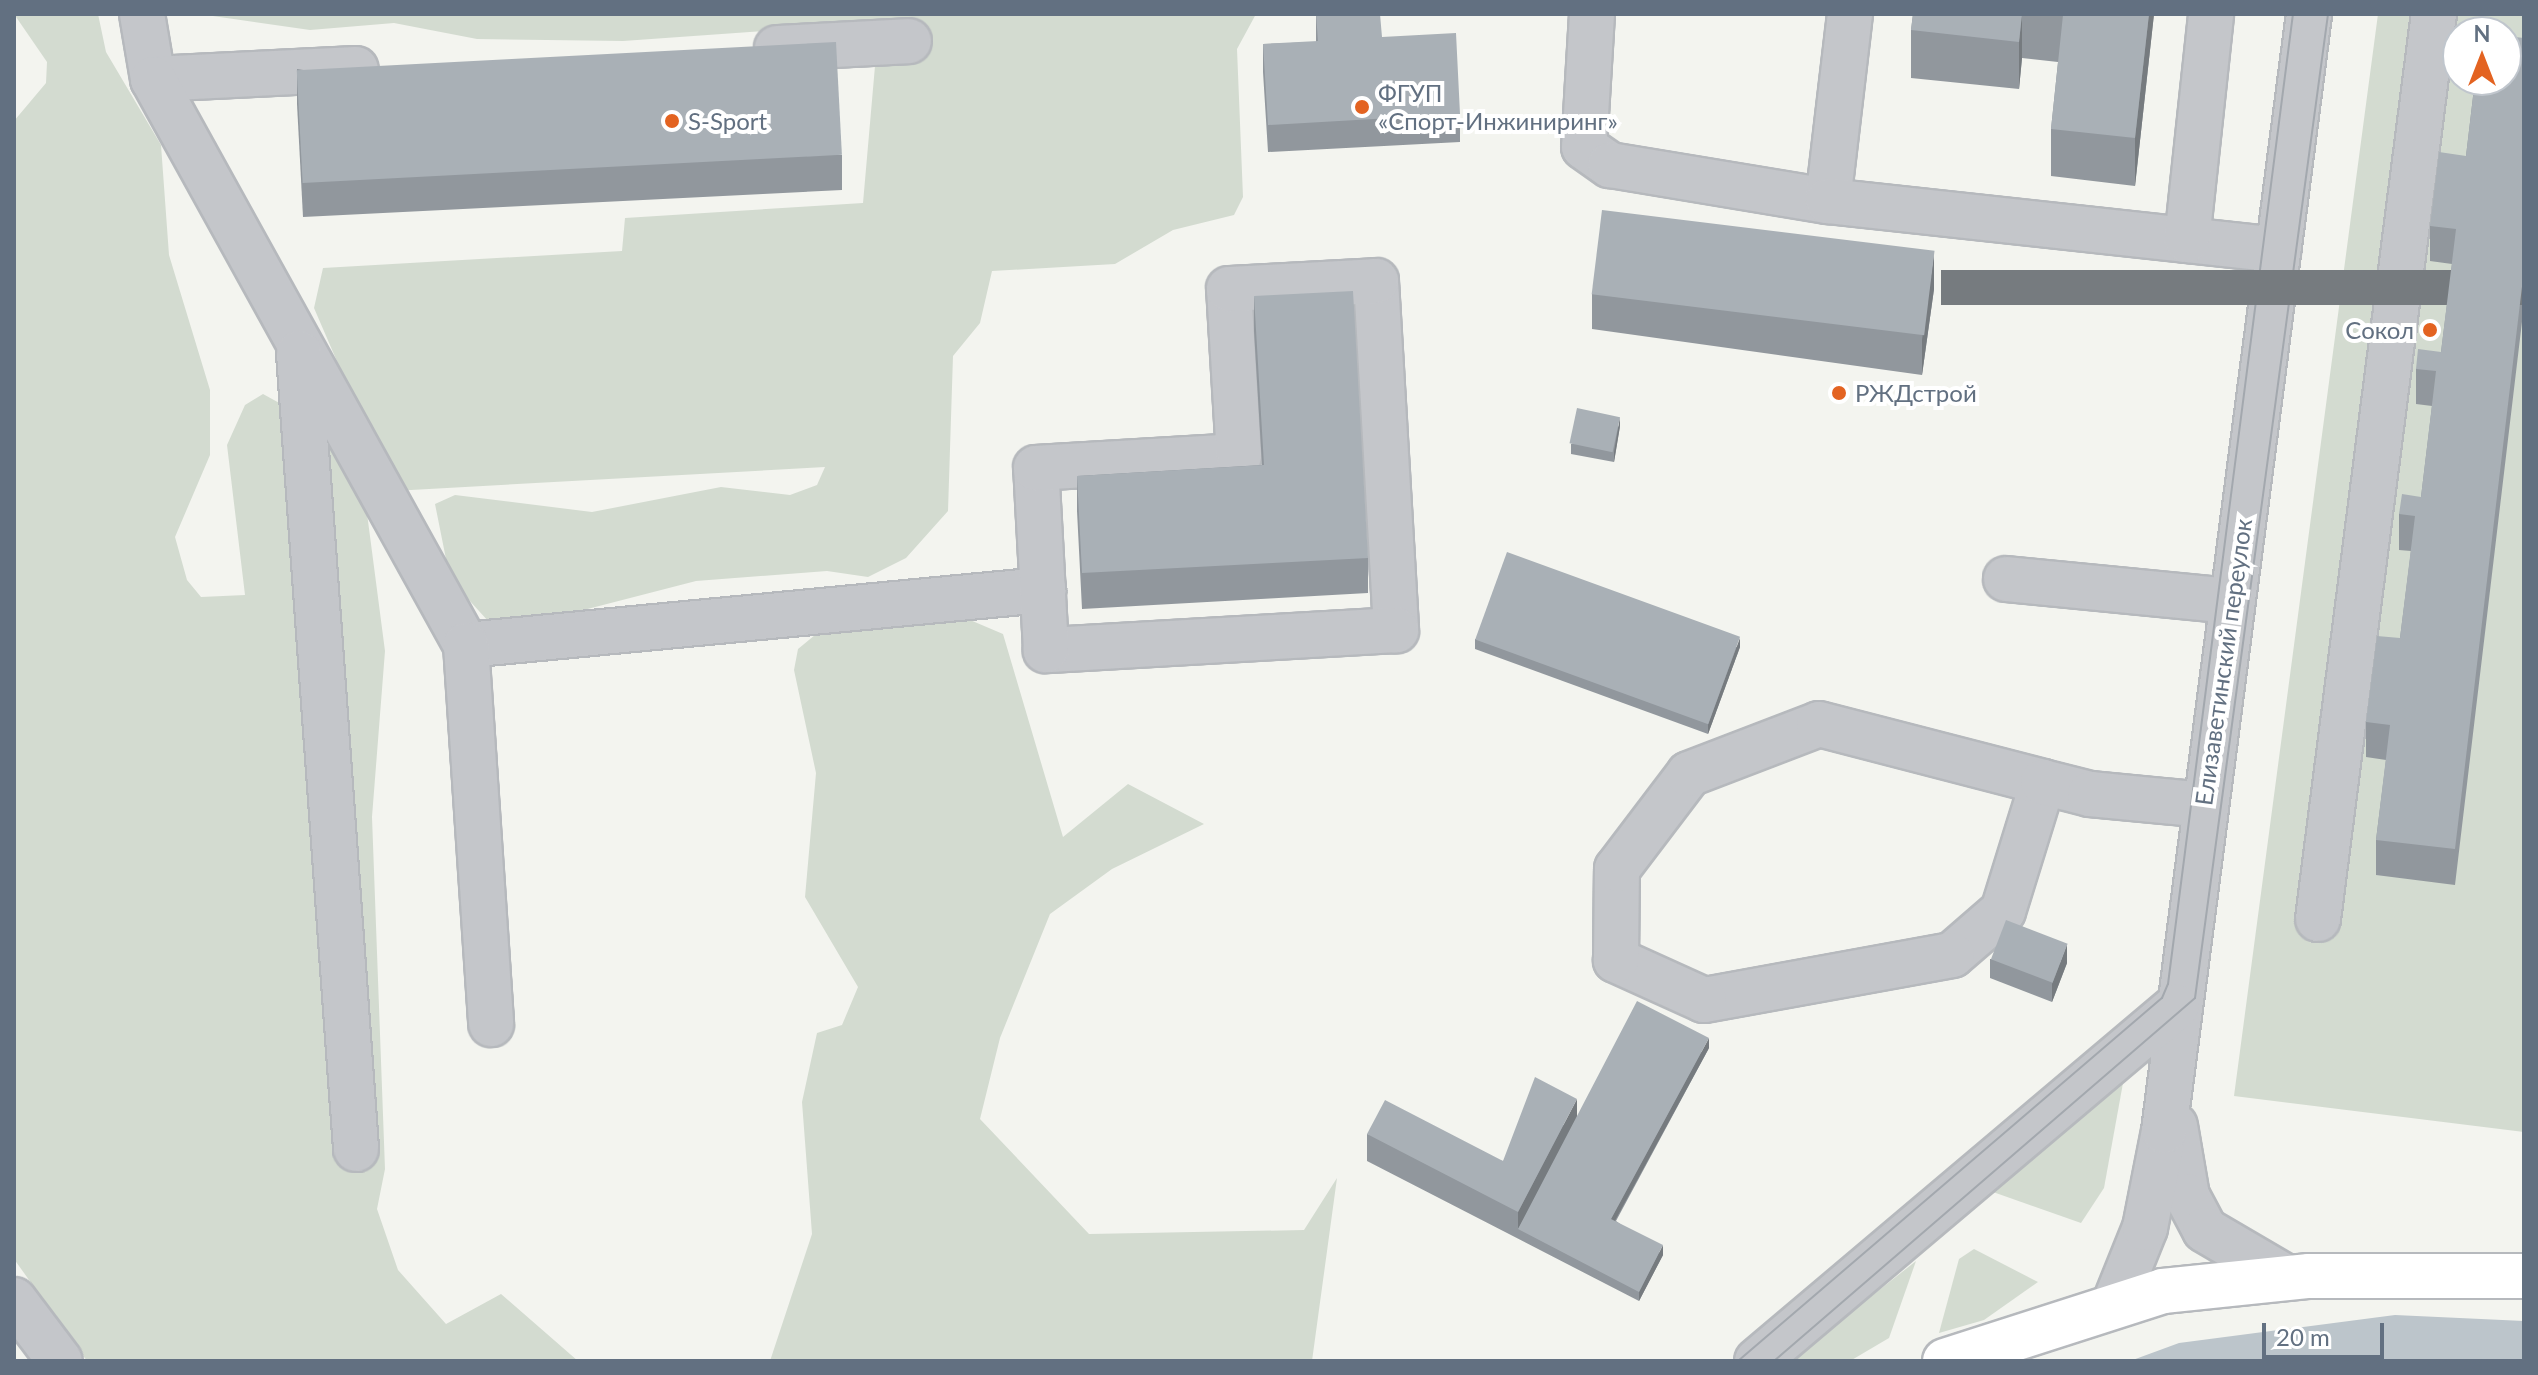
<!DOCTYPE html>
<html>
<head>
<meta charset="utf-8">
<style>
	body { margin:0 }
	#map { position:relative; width:2538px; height:1375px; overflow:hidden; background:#f3f4ef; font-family:Lato,sans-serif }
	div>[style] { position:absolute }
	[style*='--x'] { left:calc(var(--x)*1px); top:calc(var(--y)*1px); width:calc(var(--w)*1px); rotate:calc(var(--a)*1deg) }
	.green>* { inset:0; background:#d3dbd0 }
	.water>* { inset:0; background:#bcc5cb }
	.roads { filter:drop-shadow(2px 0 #b6b9bd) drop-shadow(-2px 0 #b6b9bd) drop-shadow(0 2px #b6b9bd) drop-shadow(0 -2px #b6b9bd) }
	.minor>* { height:44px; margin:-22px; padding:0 22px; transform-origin:22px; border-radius:22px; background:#c4c6ca }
	.major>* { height:44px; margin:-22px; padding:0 22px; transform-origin:22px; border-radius:22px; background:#fff }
	.tram>* { height:2px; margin:-1px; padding:0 1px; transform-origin:1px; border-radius:1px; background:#a3a8ae }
	.wall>* { inset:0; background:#91979d }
	.shaded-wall>* { inset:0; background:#767b7f; transform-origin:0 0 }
	.building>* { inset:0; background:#a9b0b6; transform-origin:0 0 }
	.dots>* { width:22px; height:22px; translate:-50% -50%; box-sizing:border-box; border:4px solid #fff; border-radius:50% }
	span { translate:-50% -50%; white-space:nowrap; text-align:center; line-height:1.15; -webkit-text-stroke:8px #fff; paint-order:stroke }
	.poi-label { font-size:24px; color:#627081 }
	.left { translate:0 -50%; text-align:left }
	.right { translate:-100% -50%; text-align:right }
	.street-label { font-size:24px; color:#627081 }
	.frame { position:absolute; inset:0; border:16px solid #627081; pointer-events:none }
	.north { position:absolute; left:2442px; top:16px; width:80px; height:80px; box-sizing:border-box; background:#fff; border:2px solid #c0c6cd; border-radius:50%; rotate:0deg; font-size:22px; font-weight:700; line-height:32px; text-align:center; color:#627081 }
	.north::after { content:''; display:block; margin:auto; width:28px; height:36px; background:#e36321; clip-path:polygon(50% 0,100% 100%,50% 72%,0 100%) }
	.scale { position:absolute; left:2262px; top:1323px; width:122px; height:36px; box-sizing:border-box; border:4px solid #627081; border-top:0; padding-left:10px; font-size:24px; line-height:28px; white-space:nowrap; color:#627081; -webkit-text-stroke:6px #fff; paint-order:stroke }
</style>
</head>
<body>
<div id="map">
	<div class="green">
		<div style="clip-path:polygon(14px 14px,98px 14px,106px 52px,161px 145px,169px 255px,210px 390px,210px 455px,175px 537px,187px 580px,201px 597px,245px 595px,227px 445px,245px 405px,263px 394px,332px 432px,365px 498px,385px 651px,372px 817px,385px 1169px,377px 1209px,398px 1270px,446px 1324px,501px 1294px,578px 1361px,87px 1361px,14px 1259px,14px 121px,46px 83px,47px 62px)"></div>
		<div style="clip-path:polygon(199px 14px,1256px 14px,1237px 49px,1243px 197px,1234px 215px,1173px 230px,1115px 264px,992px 271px,980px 323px,953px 356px,948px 511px,906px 558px,868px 577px,827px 571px,696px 581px,498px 632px,450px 579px,435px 504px,455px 495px,592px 512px,721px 487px,790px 495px,817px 485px,825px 467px,393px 491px,314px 308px,323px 268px,622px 251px,625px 218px,863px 203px,875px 66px,836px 26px,623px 41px,477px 39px,394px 23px,310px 30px)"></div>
		<div style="clip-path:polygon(evenodd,2378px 14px,2524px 14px,2524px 1132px,2234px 1096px,2378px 14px,2458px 32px,2506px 32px,2506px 80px,2458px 80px,2458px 32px)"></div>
		<div style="clip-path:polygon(878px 617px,963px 617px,1003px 634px,1063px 837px,1128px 784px,1204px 824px,1112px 869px,1050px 914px,1000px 1038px,980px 1119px,1089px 1234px,1304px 1230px,1337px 1178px,1312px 1361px,770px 1361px,812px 1234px,802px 1102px,817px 1033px,842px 1025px,858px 987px,805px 897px,816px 773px,794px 670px,798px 649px,815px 635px)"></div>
		<div style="clip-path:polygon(2123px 1083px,2104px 1188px,2081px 1223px,1993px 1192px)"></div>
		<div style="clip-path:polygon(1974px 1249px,2038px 1282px,1984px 1320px,1939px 1333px,1959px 1259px)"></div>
		<div style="clip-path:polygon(1916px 1261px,1889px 1338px,1850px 1361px,1789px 1361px)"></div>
	</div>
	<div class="water">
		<div style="clip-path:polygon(2395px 1315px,2524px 1321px,2524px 1361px,2130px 1361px,2179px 1343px)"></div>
	</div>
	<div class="roads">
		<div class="minor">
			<div style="--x:142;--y:14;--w:66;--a:80.4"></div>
			<div style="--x:153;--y:79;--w:203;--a:-2.8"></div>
			<div style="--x:1592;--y:14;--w:133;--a:93.4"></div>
			<div style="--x:1584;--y:147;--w:32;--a:35"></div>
			<div style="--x:1610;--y:165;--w:221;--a:9.4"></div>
			<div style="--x:1850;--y:14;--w:188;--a:96.7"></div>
			<div style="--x:1828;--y:201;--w:453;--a:6.2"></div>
			<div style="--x:777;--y:48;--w:132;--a:-3"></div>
			<div style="--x:153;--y:79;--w:647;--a:61.06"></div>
			<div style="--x:466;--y:645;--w:580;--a:-5.45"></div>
			<div style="--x:2187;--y:240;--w:227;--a:-83.9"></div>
			<div style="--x:1376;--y:281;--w:350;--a:86.7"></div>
			<div style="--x:1396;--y:630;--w:351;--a:176.7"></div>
			<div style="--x:1046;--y:650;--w:182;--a:-93.1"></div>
			<div style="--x:1036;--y:468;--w:203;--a:-3.4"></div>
			<div style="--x:1239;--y:456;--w:167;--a:-93.4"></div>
			<div style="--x:1229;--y:289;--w:147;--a:-3.1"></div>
			<div style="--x:299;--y:353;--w:798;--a:85.9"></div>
			<div style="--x:2006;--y:579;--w:226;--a:5.6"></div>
			<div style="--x:466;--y:645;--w:380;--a:86.2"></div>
			<div style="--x:2043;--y:782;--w:135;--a:107.2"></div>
			<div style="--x:2003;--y:911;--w:67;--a:139.2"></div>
			<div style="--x:1952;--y:955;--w:252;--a:169.7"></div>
			<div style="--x:1704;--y:1000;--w:97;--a:-155.6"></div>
			<div style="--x:1616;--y:960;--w:91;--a:-89.4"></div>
			<div style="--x:1617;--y:869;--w:119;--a:-52.8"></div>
			<div style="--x:1689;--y:774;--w:139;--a:-21"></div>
			<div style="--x:1819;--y:724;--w:231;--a:14.5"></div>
			<div style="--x:2043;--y:782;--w:49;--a:14.3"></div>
			<div style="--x:2090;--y:794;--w:115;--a:5.5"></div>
			<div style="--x:2318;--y:919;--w:912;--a:-82.7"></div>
			<div style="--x:2175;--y:1126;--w:71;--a:80.3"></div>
			<div style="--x:2187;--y:1196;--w:38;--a:62"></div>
			<div style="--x:2205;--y:1230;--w:95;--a:30.3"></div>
			<div style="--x:14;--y:1300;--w:76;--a:53"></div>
			<div style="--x:2114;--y:1305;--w:83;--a:-68.1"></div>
			<div style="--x:2145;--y:1228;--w:99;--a:-78.9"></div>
			<div style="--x:2164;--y:1131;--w:1126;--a:-82.6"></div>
			<div style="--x:1757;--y:1361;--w:549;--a:-40.19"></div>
		</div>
		<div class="major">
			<div style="--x:1945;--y:1361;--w:229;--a:-17.8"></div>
			<div style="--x:2163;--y:1291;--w:147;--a:-5.9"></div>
			<div style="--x:2309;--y:1276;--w:215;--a:0"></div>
		</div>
	</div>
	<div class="tram">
		<div style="--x:1738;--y:1361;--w:558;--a:-40.57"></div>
		<div style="--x:2162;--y:998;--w:15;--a:-67"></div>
		<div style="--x:2168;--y:984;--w:978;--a:-82.66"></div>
		<div style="--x:1774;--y:1361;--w:556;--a:-40.77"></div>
		<div style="--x:2195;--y:998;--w:993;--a:-82.3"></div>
	</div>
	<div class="wall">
		<div style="clip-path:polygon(1316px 14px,1382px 37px,1460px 114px,1460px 142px,1268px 152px,1263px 72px,1263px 44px,1316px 42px)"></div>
		<div style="clip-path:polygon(1913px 14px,2154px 14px,2135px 186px,2051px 176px,2051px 129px,2058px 62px,2022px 58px,2019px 89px,1911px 78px,1911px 30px)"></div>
		<div style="clip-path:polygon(2524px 38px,2524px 305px,2455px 885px,2376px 875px,2376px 840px,2386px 760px,2366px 757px,2366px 722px,2400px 638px,2411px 551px,2399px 550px,2399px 514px,2421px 497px,2432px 406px,2416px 404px,2416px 369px,2441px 352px,2452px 264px,2430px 261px,2430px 226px,2466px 156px,2474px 88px,2467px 87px,2467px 80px,2506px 80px)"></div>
		<div style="clip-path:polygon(297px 69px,842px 155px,842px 190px,303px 217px,297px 104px)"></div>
		<div style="clip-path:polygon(1934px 289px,1922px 375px,1592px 329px,1592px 294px)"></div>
		<div style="clip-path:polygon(1254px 296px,1368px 558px,1368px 593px,1082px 609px,1077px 511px,1077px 476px,1262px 465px,1254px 331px)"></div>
		<div style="clip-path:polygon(1620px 426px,1614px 462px,1571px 454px,1571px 444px)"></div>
		<div style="clip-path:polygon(1475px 639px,1740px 647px,1708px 734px,1475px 649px)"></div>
		<div style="clip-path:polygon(1990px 959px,2067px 963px,2052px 1002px,1990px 978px)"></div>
		<div style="clip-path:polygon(1709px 1048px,1616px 1221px,1663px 1255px,1639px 1301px,1367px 1161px,1367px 1134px,1503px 1161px,1577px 1117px)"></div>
	</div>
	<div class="shaded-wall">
		<div style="clip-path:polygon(2022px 14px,2022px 58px,2019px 89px,2019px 42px)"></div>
		<div style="clip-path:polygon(2149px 14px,2154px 14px,2135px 186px,2135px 138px)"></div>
		<div style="clip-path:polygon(1934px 253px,1934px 289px,1922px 375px,1922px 340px)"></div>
		<div style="left:2524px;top:270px;width:35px;height:583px;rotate:90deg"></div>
		<div style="clip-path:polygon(1620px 417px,1620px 426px,1614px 462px,1614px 452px)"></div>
		<div style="clip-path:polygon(1740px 638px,1740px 647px,1708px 734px,1708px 724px)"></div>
		<div style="clip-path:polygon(2067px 944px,2067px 963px,2052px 1002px,2052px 984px)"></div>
		<div style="clip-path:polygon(1709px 1038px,1709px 1048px,1611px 1228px,1611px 1219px)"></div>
		<div style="clip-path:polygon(1577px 1099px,1577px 1127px,1518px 1229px,1518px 1212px)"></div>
		<div style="clip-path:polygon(1663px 1245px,1663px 1255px,1639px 1301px,1639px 1292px)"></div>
	</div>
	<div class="building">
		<div style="clip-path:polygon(1316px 14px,1380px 14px,1382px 37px,1456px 33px,1460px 114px,1268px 125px,1263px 44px,1318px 41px)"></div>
		<div style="clip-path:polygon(1913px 14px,2022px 14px,2019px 42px,1911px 30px)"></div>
		<div style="clip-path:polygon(2051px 14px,2149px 14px,2135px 138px,2051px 129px,2063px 15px)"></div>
		<div style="clip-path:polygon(2506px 36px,2524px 38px,2524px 270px,2455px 849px,2376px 840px,2390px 725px,2366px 722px,2377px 636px,2400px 638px,2415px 516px,2399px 514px,2402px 494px,2421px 497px,2436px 371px,2416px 369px,2418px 349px,2441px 352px,2456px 229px,2430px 226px,2439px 152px,2466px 156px,2475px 80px,2506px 80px)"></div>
		<div style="left:836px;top:42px;width:113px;height:540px;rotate:87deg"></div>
		<div style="left:1602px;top:210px;width:335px;height:85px;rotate:7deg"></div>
		<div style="clip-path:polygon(1353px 291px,1368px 558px,1082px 573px,1077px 476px,1264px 465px,1254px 296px)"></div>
		<div style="left:1577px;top:408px;width:44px;height:36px;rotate:12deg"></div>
		<div style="left:1507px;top:552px;width:248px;height:93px;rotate:20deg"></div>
		<div style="left:2006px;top:920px;width:66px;height:42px;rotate:21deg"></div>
		<div style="clip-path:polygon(1637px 1001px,1709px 1038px,1611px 1219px,1663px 1245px,1639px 1292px,1518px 1229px)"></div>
		<div style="clip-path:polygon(1535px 1077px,1577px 1099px,1518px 1212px,1367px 1134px,1385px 1100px,1503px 1161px)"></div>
	</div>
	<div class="dots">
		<div style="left:1362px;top:107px;background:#e36321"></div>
		<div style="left:672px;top:121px;background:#e36321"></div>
		<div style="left:2430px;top:330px;background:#e36321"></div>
		<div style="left:1839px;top:393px;background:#e36321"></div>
	</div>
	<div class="poi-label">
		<span class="left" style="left:1378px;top:107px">ФГУП<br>«Спорт-Инжиниринг»</span>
		<span class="left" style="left:688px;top:121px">S-Sport</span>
		<span class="right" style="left:2414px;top:330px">Сокол</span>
		<span class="left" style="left:1855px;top:393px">РЖДстрой</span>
	</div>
	<div class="street-label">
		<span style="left:2223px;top:662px;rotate:-82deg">Елизаветинский переулок</span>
	</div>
	<div class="frame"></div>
	<div class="north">N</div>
	<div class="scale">20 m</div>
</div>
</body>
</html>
